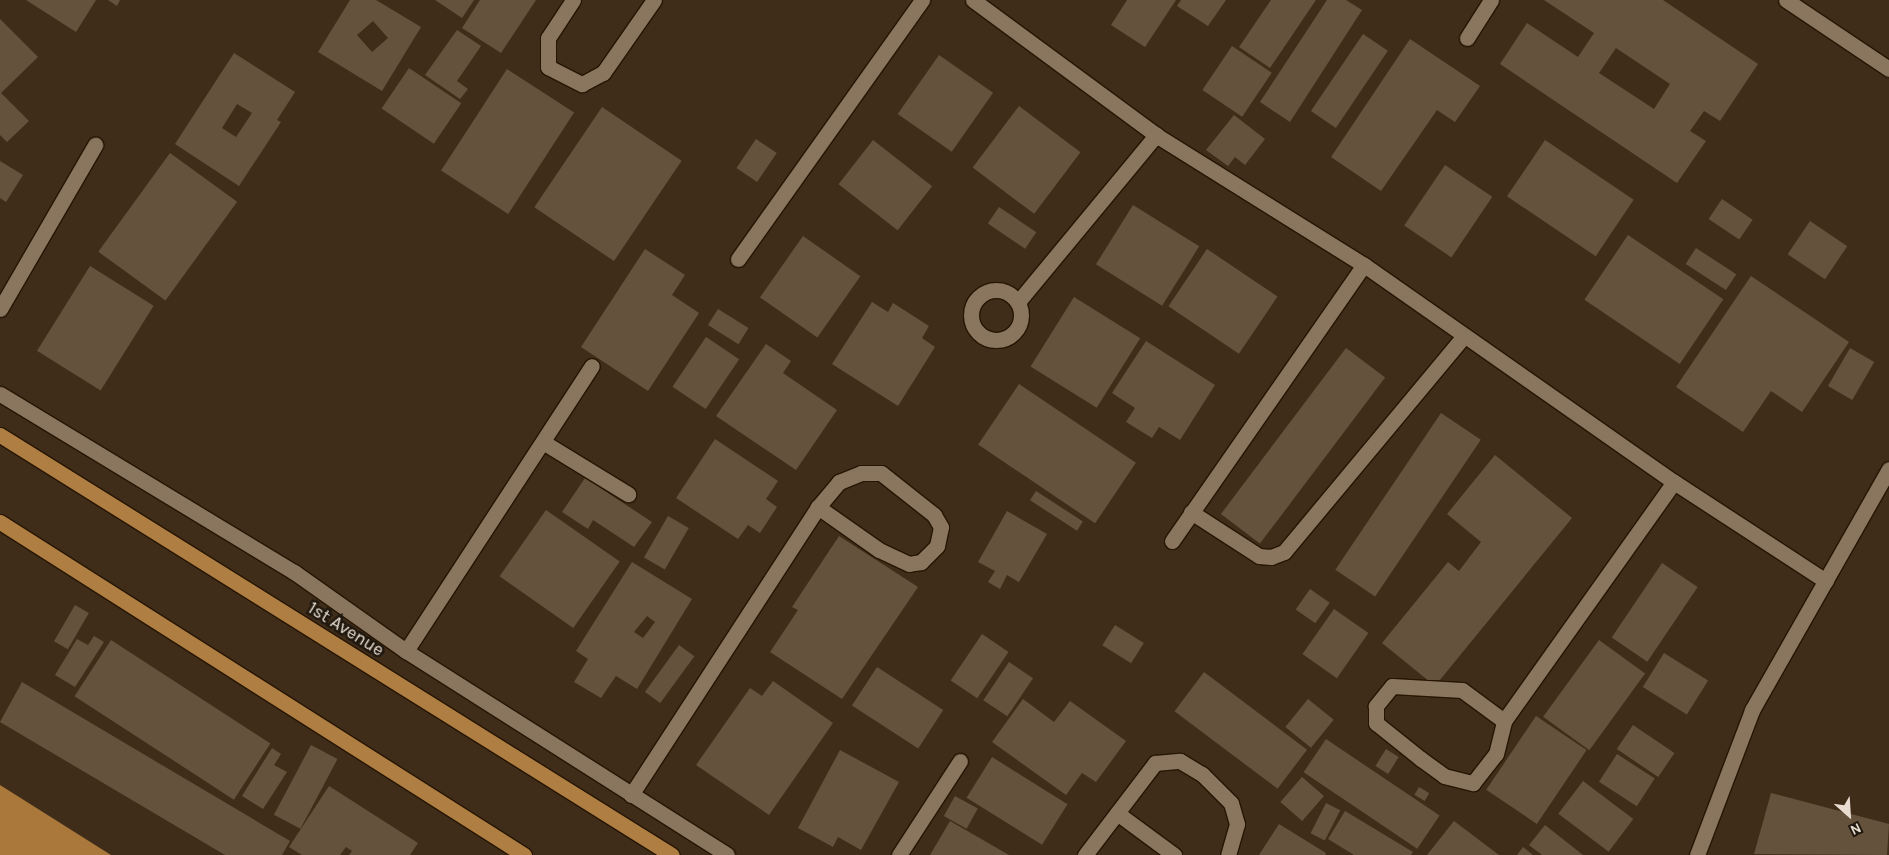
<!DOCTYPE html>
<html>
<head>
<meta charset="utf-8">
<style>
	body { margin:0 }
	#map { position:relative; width:1889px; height:855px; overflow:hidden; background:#3f2d19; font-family:Karla,sans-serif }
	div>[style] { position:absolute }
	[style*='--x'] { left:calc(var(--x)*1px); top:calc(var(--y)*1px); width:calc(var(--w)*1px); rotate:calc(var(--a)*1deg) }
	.water>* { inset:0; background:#aa783b }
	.building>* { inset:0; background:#65523c; transform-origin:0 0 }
	.roads { filter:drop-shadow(1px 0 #261502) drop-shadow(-1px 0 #261502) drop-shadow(0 1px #261502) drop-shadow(0 -1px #261502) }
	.minor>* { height:15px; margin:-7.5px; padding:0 7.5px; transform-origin:7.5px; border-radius:7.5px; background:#8a755f }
	.minor>.ring { margin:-7.5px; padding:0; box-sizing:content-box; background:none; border:15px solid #8a755f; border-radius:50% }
	.major>* { height:15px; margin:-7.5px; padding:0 7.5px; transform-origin:7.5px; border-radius:7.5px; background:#ae7e42 }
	span { translate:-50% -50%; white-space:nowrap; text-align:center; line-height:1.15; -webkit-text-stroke:5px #20180e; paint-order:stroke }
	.street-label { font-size:18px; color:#e9ddd1 }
	.north { position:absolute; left:1824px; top:790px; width:50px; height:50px; -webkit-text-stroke:4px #20180e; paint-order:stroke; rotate:154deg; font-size:14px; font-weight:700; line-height:20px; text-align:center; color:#e9ddd1 }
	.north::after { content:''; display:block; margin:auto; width:18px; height:22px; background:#e9ddd1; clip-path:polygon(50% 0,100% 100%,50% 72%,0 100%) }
</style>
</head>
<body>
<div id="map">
	<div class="water">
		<div style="clip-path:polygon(0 785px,111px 855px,0 855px)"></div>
	</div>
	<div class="building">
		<div style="clip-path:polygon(26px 0,96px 0,76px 32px)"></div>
		<div style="clip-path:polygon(108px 0,120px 0,117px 6px)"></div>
		<div style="clip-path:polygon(evenodd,350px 0,376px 0,421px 27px,382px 91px,318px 52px,350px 0,373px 21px,388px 38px,372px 52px,357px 35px,373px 21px)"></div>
		<div style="clip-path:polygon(435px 0,474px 0,462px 18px)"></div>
		<div style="clip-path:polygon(480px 0,536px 0,501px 53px,462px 28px)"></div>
		<div style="clip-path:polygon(1127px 0,1176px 0,1145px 47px,1111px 25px)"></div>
		<div style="clip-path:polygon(1181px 0,1226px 0,1208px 26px,1177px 6px)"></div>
		<div style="clip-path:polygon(1271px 0,1316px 0,1270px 68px,1239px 47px)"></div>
		<div style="clip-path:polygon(1327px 0,1346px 0,1362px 10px,1290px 122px,1260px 102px)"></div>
		<div style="clip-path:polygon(evenodd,1544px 0,1663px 0,1758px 64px,1720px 121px,1704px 111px,1690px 131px,1706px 141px,1677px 183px,1500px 64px,1527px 23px,1578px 57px,1594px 33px,1544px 0,1616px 48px,1670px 84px,1654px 109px,1599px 73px,1616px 48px)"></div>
		<div style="clip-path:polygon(0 19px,38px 57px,1px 93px,29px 121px,7px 142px,0 135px)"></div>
		<div style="clip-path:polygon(457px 30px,481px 46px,457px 81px,468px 89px,460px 99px,425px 75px)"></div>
		<div style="left:1363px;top:34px;width:30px;height:93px;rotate:34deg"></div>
		<div style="clip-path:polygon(1410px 39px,1480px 86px,1455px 122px,1437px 110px,1381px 191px,1331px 157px)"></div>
		<div style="left:1232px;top:46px;width:48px;height:53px;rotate:34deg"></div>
		<div style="clip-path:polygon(evenodd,234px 53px,295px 92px,277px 120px,281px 122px,239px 186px,175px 144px,234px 53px,237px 104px,252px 113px,236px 137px,222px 128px,237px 104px)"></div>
		<div style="left:939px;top:55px;width:66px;height:72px;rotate:35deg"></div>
		<div style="left:409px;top:68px;width:63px;height:49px;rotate:34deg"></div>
		<div style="left:507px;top:69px;width:80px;height:121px;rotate:33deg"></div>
		<div style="left:1019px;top:106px;width:77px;height:77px;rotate:37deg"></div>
		<div style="left:602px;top:107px;width:96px;height:121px;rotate:34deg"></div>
		<div style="clip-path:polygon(1234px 115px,1265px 139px,1245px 165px,1235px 157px,1228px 166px,1206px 150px)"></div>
		<div style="left:756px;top:139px;width:25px;height:35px;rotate:34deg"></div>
		<div style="left:873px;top:140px;width:75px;height:56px;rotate:38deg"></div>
		<div style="left:1545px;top:140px;width:107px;height:68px;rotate:34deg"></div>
		<div style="left:170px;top:153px;width:83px;height:122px;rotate:36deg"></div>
		<div style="clip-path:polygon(0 161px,23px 175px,6px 202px,0 198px)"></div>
		<div style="left:1445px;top:165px;width:57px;height:73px;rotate:34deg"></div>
		<div style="left:1722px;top:199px;width:37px;height:24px;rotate:34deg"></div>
		<div style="left:1133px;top:205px;width:78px;height:70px;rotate:32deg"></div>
		<div style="left:999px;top:207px;width:45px;height:20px;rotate:34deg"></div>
		<div style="left:1810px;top:221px;width:45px;height:40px;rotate:34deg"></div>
		<div style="left:1628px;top:235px;width:115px;height:78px;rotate:34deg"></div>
		<div style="left:803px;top:236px;width:70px;height:75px;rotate:35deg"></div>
		<div style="left:1696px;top:248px;width:48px;height:19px;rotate:33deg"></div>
		<div style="clip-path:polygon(645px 249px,685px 275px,672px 295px,699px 313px,648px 391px,581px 347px)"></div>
		<div style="left:1207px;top:249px;width:85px;height:69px;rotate:34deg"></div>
		<div style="left:90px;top:266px;width:75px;height:100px;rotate:32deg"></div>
		<div style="clip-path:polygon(1751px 276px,1849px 342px,1802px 412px,1771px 391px,1743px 432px,1676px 387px)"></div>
		<div style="left:1074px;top:297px;width:78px;height:82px;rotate:32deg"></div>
		<div style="clip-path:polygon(872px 302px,888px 312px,893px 303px,929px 326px,922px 338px,935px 347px,898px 406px,832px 364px)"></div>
		<div style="left:718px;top:309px;width:36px;height:19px;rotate:32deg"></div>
		<div style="left:706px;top:337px;width:40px;height:60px;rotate:34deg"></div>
		<div style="clip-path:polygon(1146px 341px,1215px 385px,1180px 440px,1159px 427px,1152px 438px,1126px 422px,1135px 408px,1112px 393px)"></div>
		<div style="clip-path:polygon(766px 344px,791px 361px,783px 373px,837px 410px,796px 470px,716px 416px)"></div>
		<div style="left:1346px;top:348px;width:49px;height:208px;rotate:37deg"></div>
		<div style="left:1850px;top:348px;width:28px;height:44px;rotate:30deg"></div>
		<div style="left:1019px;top:384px;width:141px;height:73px;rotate:34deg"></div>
		<div style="left:1441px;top:413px;width:48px;height:189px;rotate:34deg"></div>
		<div style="clip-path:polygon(715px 439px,778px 481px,766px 499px,777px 507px,760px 533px,748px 525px,738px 539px,676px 498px)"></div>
		<div style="clip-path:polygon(1495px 455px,1572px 518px,1435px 686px,1382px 643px,1448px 562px,1459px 571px,1481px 542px,1447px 514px)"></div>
		<div style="clip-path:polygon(585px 478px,652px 522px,634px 547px,593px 520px,588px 529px,562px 512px)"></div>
		<div style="left:1036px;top:491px;width:56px;height:11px;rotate:33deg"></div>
		<div style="left:546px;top:510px;width:90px;height:81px;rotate:35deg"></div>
		<div style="clip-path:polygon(1007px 511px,1047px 534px,1019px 582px,1007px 575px,1000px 589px,988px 582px,995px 571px,978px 562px)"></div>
		<div style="left:668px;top:516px;width:24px;height:48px;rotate:30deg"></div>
		<div style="clip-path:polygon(839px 536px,918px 587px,842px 699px,770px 652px,798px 610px,792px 607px)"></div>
		<div style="clip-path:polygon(evenodd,632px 562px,692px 599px,637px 689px,616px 676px,601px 698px,574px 682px,588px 659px,576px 651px,632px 562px,647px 616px,655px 622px,643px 638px,634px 632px,647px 616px)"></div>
		<div style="left:1662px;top:563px;width:43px;height:90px;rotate:34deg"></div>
		<div style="left:1310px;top:589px;width:24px;height:25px;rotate:35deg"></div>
		<div style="left:75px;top:605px;width:16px;height:42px;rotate:30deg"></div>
		<div style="left:1334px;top:609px;width:42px;height:55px;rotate:35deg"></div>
		<div style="left:1115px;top:625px;width:34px;height:24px;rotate:32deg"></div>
		<div style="left:982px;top:634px;width:32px;height:56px;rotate:34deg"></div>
		<div style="clip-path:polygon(94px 636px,104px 642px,75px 687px,55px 675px,77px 639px,88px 645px)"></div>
		<div style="left:111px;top:640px;width:190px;height:67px;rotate:33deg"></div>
		<div style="left:1599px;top:640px;width:57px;height:95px;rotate:36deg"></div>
		<div style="left:679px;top:645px;width:19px;height:58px;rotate:36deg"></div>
		<div style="left:1664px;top:653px;width:52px;height:40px;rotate:32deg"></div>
		<div style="left:1009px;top:662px;width:29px;height:46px;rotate:34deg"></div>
		<div style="left:877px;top:667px;width:79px;height:46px;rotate:33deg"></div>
		<div style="left:1204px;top:672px;width:129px;height:49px;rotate:37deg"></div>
		<div style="clip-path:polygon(773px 681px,833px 723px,769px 815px,696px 765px,750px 688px,762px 696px)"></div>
		<div style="clip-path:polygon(22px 682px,290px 841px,282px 855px,225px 855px,0 722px)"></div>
		<div style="clip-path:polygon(1023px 699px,1054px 722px,1070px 701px,1126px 741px,1096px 782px,1082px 773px,1066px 795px,992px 742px)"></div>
		<div style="left:1308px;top:699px;width:33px;height:36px;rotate:39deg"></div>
		<div style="left:1536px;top:716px;width:61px;height:89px;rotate:34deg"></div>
		<div style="left:1633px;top:725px;width:50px;height:29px;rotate:34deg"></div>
		<div style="left:1326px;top:739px;width:137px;height:40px;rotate:34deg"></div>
		<div style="left:311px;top:745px;width:30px;height:79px;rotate:28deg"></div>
		<div style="clip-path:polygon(272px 748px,281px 754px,274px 765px,287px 772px,263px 809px,242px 796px)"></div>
		<div style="left:1386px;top:749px;width:15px;height:20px;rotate:32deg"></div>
		<div style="clip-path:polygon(840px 750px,899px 782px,861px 850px,838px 837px,833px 847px,798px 828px)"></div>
		<div style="left:1617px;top:754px;width:45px;height:33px;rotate:33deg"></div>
		<div style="left:992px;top:757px;width:89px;height:48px;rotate:32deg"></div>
		<div style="left:1302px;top:777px;width:29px;height:33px;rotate:41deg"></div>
		<div style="left:1583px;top:781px;width:63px;height:41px;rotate:37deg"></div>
		<div style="clip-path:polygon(329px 786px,418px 843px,410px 855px,349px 855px,352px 851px,346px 847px,340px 855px,302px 855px,289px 847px)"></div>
		<div style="left:1419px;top:787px;width:12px;height:9px;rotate:31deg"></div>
		<div style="clip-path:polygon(1771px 793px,1889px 824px,1887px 855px,1754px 854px)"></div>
		<div style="left:955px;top:796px;width:26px;height:23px;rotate:29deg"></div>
		<div style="left:1326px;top:803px;width:16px;height:34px;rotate:27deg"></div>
		<div style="clip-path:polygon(1345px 811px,1413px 852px,1411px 855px,1354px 855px,1328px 839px)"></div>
		<div style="clip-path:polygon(950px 821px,1009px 855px,930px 855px)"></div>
		<div style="clip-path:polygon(1454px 821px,1499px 855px,1427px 855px)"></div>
		<div style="clip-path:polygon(1279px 824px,1326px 853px,1325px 855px,1259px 855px)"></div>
		<div style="clip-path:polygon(1545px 825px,1583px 855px,1542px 855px,1529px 845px)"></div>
		<div style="clip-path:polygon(1523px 847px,1533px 855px,1517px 855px)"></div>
	</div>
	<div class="roads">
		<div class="minor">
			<div style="--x:573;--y:0;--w:45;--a:123.3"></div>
			<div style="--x:548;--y:38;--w:29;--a:90"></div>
			<div style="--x:548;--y:67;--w:38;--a:27"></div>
			<div style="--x:582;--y:84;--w:24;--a:-28"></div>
			<div style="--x:603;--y:73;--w:89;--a:-55.1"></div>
			<div style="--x:973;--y:0;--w:227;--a:36.4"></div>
			<div style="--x:1156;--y:135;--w:245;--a:32"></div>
			<div style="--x:1364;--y:265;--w:378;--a:35"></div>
			<div style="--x:1674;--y:482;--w:181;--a:33.1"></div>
			<div style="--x:1786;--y:0;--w:124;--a:33.8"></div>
			<div style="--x:1467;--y:38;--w:45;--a:-57.7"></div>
			<div style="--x:738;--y:259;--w:318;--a:-54.6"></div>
			<div class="ring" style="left:971px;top:290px;width:35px;height:35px"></div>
			<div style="--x:1018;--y:302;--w:217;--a:-50.4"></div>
			<div style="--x:0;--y:309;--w:190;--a:-59.9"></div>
			<div style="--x:0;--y:394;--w:344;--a:31.2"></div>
			<div style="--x:294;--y:572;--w:137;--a:35.2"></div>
			<div style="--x:406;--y:651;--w:380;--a:32.4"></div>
			<div style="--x:543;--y:442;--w:100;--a:31.5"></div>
			<div style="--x:1191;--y:512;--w:81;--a:32.9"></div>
			<div style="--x:1259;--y:556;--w:12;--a:5"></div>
			<div style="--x:1271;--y:557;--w:14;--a:-21"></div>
			<div style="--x:1284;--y:552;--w:281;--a:-50.2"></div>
			<div style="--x:1172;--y:541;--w:336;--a:-55.2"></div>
			<div style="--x:406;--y:651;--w:340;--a:-56.9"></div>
			<div style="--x:1504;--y:721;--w:52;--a:-143.6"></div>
			<div style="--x:1462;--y:690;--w:70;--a:-176.7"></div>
			<div style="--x:1392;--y:686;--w:26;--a:129"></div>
			<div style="--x:1376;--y:706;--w:17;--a:90"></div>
			<div style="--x:1376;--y:723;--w:58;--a:38.7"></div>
			<div style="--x:1421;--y:759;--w:29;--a:36"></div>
			<div style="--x:1444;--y:776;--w:30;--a:14"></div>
			<div style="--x:1473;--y:783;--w:37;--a:-52"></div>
			<div style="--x:1496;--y:754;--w:34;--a:-76"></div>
			<div style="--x:1504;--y:721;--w:293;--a:-54.6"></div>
			<div style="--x:631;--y:795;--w:343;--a:-57"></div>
			<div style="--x:818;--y:507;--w:33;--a:-50"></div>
			<div style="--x:839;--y:482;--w:24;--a:-22"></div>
			<div style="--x:861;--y:473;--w:20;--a:0"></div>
			<div style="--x:881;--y:473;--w:68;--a:38.4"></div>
			<div style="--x:934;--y:515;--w:14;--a:60"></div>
			<div style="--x:941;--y:527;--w:19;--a:102"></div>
			<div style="--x:937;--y:546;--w:23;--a:135"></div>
			<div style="--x:921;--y:562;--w:12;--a:171"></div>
			<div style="--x:909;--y:564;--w:33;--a:-155"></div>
			<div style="--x:879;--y:550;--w:75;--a:-144.8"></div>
			<div style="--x:1117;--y:813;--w:71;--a:36.4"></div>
			<div style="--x:899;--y:855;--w:112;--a:-57"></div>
			<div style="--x:1085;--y:855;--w:116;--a:-52.7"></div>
			<div style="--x:1155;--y:763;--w:25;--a:-5"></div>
			<div style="--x:1180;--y:761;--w:26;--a:31"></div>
			<div style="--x:1202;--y:774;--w:41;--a:45"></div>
			<div style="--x:1231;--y:803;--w:22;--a:74"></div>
			<div style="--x:1237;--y:824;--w:32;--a:106"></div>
			<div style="--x:1697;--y:855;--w:155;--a:-69.2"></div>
			<div style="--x:1752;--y:710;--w:277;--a:-60.4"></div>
		</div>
		<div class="major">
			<div style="--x:0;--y:435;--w:792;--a:32.01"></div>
			<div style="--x:0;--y:522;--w:621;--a:32.44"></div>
		</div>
	</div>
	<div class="street-label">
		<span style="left:346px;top:629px;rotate:32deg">1st Avenue</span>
	</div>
	<div class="north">N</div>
</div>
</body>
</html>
